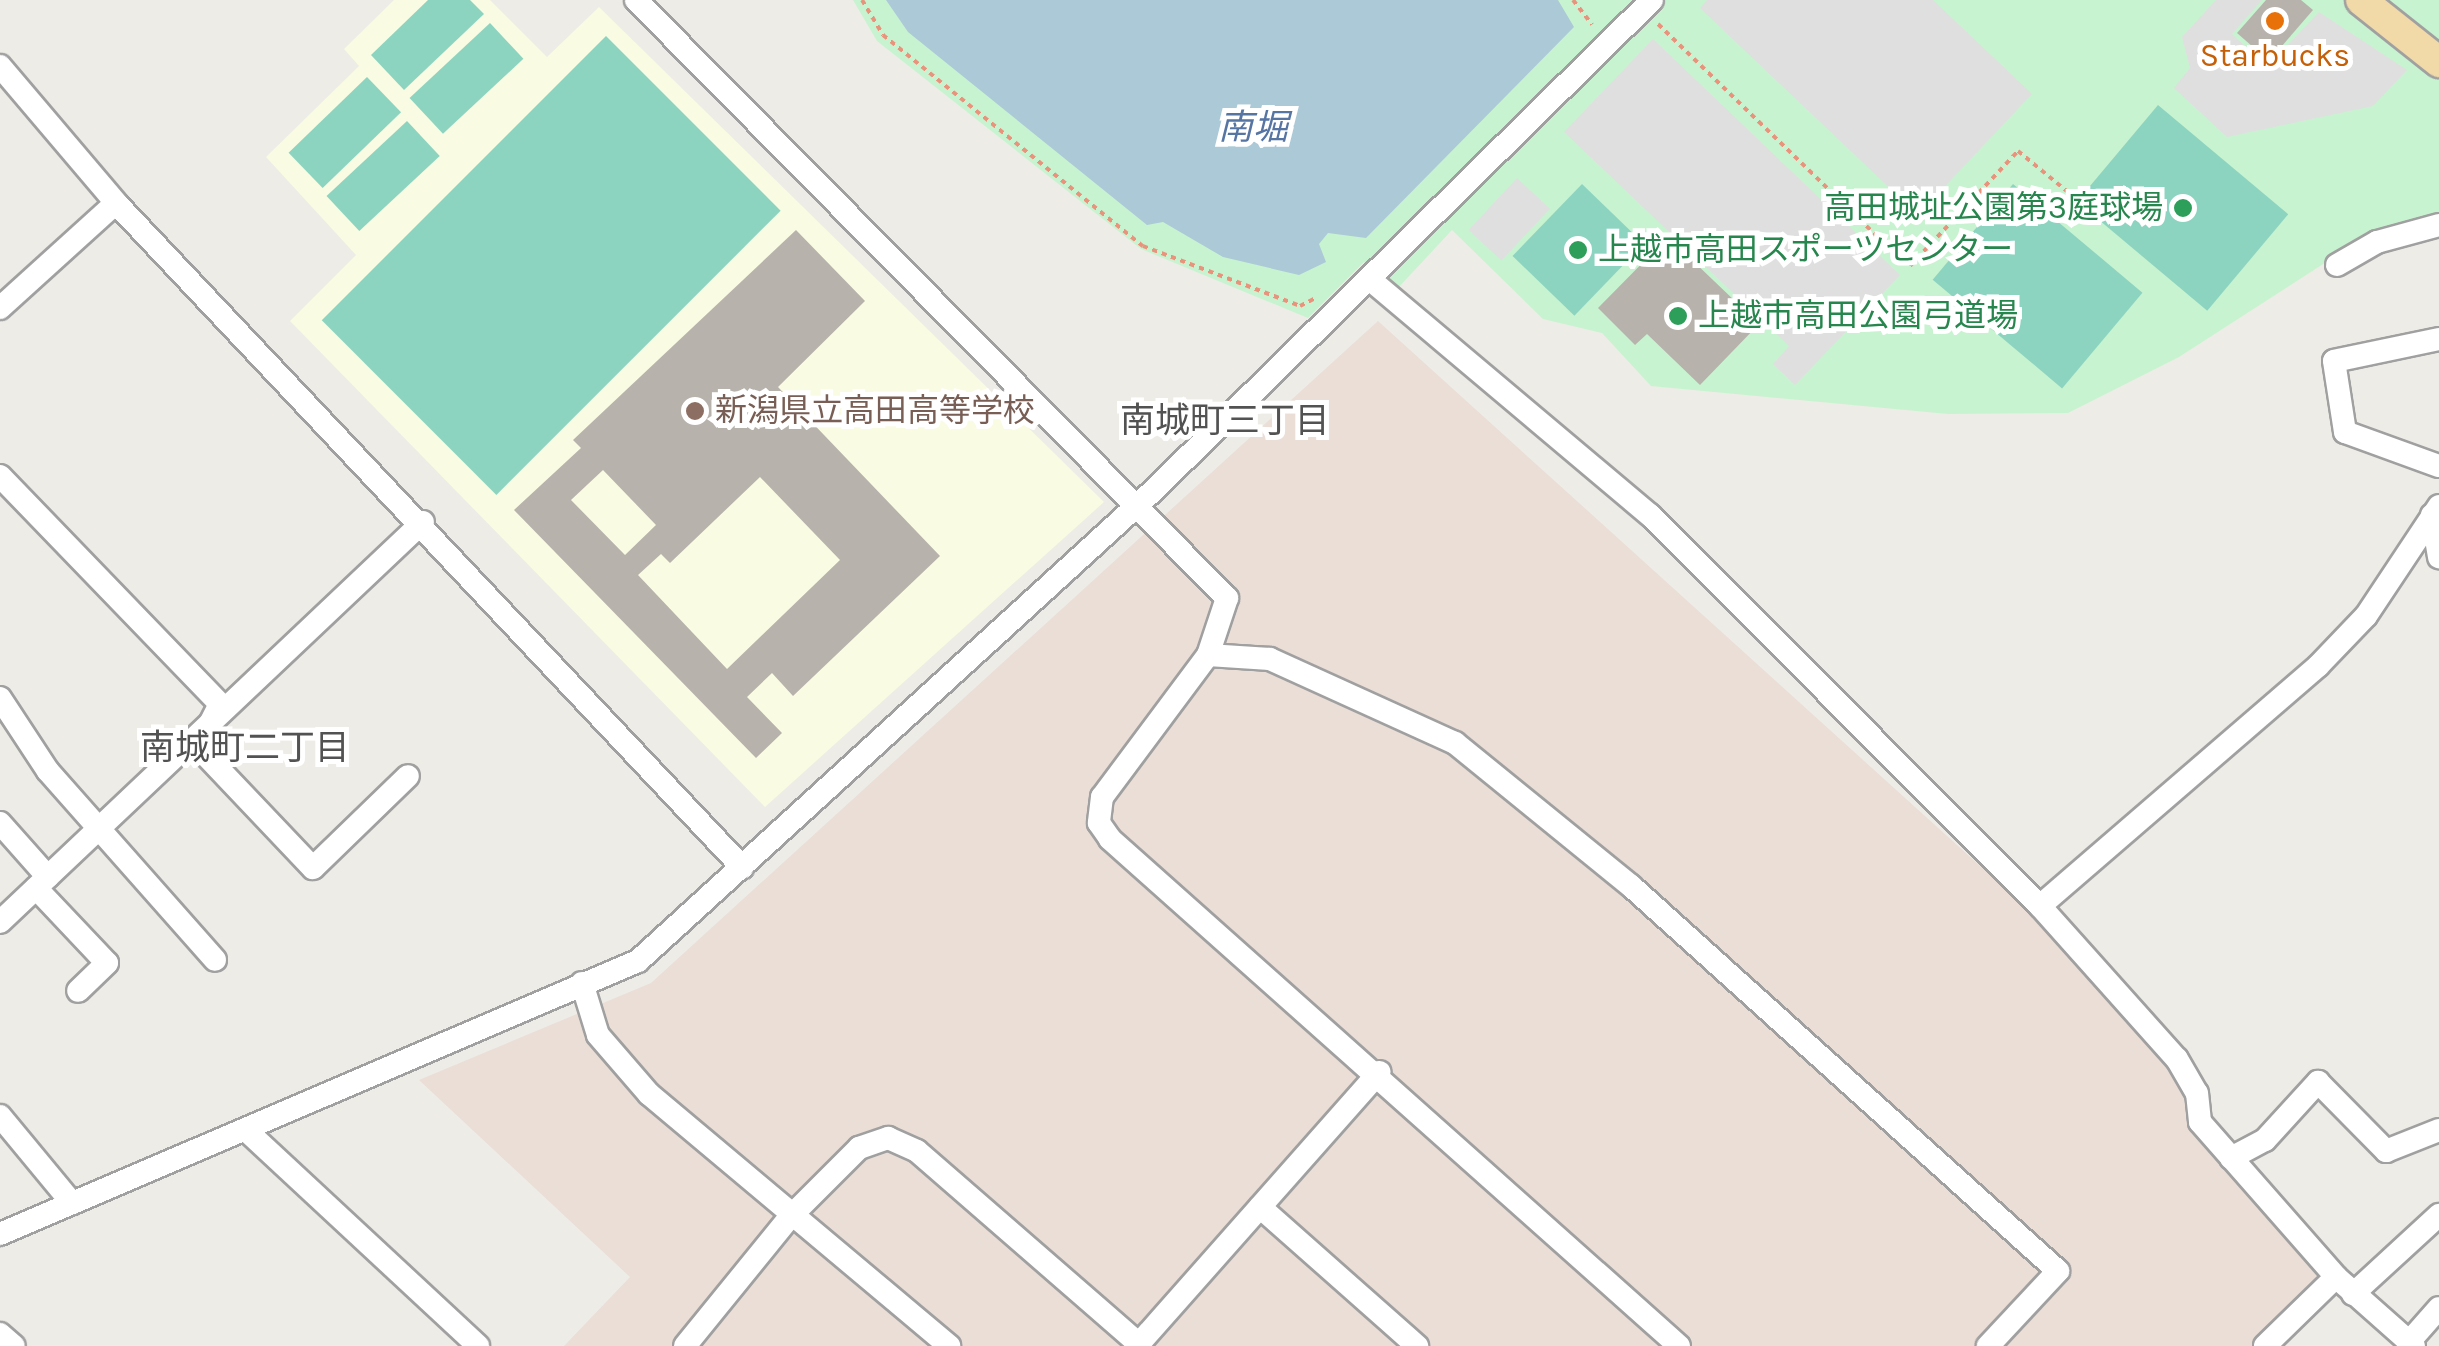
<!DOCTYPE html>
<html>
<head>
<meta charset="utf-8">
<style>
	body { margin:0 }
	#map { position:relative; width:2439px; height:1346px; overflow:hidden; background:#eeece6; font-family:Karla,"Noto Sans JP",sans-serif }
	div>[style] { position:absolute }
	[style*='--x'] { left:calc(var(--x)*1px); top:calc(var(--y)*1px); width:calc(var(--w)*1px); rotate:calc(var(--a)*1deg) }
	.education>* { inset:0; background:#f9fbe2 }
	.military>* { inset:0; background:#eaded7 }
	.park>* { inset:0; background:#c8f3d0 }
	.pitch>* { inset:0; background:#8dd4c0; transform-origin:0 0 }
	.parking>* { inset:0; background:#dfdfdf; transform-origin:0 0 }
	.water>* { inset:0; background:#acc9d7 }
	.building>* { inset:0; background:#b7b2ac }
	.path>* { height:4px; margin-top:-2px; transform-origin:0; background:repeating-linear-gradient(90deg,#e9927c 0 5px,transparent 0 10px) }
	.roads { filter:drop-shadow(2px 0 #a0a0a0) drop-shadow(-2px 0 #a0a0a0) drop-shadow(0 2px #a0a0a0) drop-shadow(0 -2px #a0a0a0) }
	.minor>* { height:22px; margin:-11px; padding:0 11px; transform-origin:11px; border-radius:11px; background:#fff }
	.major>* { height:30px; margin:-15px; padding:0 15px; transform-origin:15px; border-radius:15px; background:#f1d9a8 }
	.dots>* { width:28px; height:28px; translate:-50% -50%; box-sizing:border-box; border:5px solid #fff; border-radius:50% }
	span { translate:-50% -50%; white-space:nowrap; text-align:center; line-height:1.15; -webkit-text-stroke:10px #fff; paint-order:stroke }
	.food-label { font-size:32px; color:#c56008 }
	.leisure-label { font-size:32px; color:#27864d }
	.right { translate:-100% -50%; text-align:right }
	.left { translate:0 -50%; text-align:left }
	.education-label { font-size:32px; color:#785e54 }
	.water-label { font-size:35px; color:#5675a3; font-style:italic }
	.neighbourhood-label { font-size:35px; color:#525252 }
</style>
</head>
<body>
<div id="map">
	<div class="education">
		<div style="clip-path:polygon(394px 0,490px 0,547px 57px,599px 7px,1104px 502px,765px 807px,290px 321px,356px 255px,266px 157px,359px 66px,344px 49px)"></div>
	</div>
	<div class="military">
		<div style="clip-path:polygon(1378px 321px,2062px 940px,2185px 1067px,2200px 1122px,2336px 1277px,2261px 1346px,564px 1346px,630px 1277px,419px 1080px,651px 983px)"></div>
	</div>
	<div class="park">
		<div style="clip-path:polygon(853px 0,2439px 0,2439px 217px,2348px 248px,2179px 357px,2068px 413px,1948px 414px,1651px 386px,1602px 333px,1543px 319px,1452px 230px,1397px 289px,1364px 262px,1308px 318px,1141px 249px,877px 41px)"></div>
	</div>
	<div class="pitch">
		<div style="clip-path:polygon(428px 0,470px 0,484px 14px,404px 90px,371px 55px)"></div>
		<div style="left:490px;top:23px;width:49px;height:110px;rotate:47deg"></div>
		<div style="left:606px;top:36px;width:247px;height:402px;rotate:45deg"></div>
		<div style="left:367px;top:77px;width:49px;height:109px;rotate:46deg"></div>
		<div style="left:2158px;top:105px;width:170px;height:126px;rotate:40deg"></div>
		<div style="left:407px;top:121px;width:48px;height:110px;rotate:47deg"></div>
		<div style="left:1582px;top:184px;width:86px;height:100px;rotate:44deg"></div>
		<div style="left:2013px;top:184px;width:169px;height:125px;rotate:40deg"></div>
	</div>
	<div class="parking">
		<div style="clip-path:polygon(1707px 0,1933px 0,2032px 94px,1918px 215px,1700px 8px)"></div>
		<div style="clip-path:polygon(2216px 0,2262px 0,2232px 34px,2267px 67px,2319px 12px,2407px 70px,2373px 106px,2227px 137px,2174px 88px,2190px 68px,2182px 37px)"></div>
		<div style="clip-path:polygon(1653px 39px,1900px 275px,1795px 385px,1773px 364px,1789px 346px,1564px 132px)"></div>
		<div style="left:1517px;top:178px;width:45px;height:71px;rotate:43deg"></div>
	</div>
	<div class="water">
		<div style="clip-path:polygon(886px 0,1558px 0,1574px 27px,1366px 238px,1328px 233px,1319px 244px,1326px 262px,1299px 275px,1223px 257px,1163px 222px,1147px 225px,908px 32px)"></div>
	</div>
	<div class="building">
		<div style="clip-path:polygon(2266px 0,2301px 0,2313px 10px,2269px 61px,2237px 33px)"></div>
		<div style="clip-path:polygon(evenodd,796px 230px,865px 301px,778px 387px,940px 556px,793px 696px,772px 673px,747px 697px,782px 733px,756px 758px,514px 510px,581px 448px,573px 440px,796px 230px,603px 470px,656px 525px,625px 555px,571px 500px,603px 470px,796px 230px,760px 477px,840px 560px,727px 669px,638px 575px,661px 554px,670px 563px,760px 477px)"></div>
		<div style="clip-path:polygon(1668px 237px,1759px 324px,1700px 385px,1647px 334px,1635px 345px,1598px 308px)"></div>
	</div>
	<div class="path">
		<div style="--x:862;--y:0;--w:41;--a:59"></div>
		<div style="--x:883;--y:35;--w:335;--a:39.1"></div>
		<div style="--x:1143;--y:246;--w:168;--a:20.9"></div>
		<div style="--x:1300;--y:306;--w:18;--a:-27"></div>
		<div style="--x:1573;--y:0;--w:31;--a:52"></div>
		<div style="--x:1658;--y:24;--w:303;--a:44.1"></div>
		<div style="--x:1910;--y:266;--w:158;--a:-46.8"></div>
		<div style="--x:2018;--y:151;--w:65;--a:39.4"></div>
	</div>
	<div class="roads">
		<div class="minor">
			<div style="--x:636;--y:0;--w:841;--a:45.34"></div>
			<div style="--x:1227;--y:598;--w:60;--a:108.4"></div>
			<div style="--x:1208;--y:655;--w:177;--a:126.7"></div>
			<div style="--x:1102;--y:797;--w:26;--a:97"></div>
			<div style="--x:1099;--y:823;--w:19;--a:55"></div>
			<div style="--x:1110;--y:839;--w:762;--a:41.7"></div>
			<div style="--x:0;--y:66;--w:180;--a:49.7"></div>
			<div style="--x:116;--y:203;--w:913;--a:46.69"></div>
			<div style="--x:2337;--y:265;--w:46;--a:-29.9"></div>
			<div style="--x:2377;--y:242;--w:64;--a:-15.3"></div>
			<div style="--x:1373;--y:282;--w:362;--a:40.1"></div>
			<div style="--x:1650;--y:515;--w:552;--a:45.07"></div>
			<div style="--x:2040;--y:906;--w:205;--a:48.2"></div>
			<div style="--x:2177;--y:1059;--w:39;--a:60"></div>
			<div style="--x:2197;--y:1093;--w:29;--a:84"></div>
			<div style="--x:2200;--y:1122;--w:206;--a:48.7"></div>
			<div style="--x:2336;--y:1277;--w:104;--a:41.5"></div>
			<div style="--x:0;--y:308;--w:156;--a:-42.2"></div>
			<div style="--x:2439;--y:339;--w:107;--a:168.2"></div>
			<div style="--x:2334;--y:361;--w:72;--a:81.2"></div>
			<div style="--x:2345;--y:432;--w:100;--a:19.9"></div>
			<div style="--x:0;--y:476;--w:317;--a:46"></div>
			<div style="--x:220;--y:704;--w:48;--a:117.1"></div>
			<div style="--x:198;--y:747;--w:167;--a:46.5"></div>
			<div style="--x:313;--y:868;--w:132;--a:-44.1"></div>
			<div style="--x:2432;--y:515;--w:43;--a:80.5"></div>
			<div style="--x:1208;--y:655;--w:62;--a:3.7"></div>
			<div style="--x:1270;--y:659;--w:203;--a:24.4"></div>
			<div style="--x:1455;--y:743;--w:227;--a:39.1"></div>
			<div style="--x:1631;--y:886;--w:575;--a:42.04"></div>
			<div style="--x:2058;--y:1271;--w:103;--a:133"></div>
			<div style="--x:0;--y:698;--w:87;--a:56.7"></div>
			<div style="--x:48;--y:771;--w:252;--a:48.5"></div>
			<div style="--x:0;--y:823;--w:72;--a:48.4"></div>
			<div style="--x:36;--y:888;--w:103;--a:46.6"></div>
			<div style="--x:107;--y:963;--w:40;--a:136"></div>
			<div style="--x:2040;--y:906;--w:367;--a:-40.8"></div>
			<div style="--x:2318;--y:666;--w:69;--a:-46.2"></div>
			<div style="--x:2366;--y:616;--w:132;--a:-56.4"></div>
			<div style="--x:0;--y:922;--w:582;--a:-43.4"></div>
			<div style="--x:582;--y:983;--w:54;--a:72.9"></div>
			<div style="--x:598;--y:1035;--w:78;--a:49.2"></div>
			<div style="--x:649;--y:1094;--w:392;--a:40"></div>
			<div style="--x:0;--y:1116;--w:113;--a:50.4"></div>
			<div style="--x:248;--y:1132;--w:314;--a:42.9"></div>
			<div style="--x:2231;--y:1158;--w:38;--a:-28"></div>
			<div style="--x:2265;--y:1140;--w:79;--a:-47.6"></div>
			<div style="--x:2318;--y:1082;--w:97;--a:45.4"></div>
			<div style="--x:2386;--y:1151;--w:57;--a:-21.6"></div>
			<div style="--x:1260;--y:1207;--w:210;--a:41.5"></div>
			<div style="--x:0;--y:1234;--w:694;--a:-23.17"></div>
			<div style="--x:638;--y:961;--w:700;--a:-42.39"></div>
			<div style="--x:1155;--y:489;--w:697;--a:-44.54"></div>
			<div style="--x:2353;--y:1294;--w:117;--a:-42.6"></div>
			<div style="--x:0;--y:1334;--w:18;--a:41"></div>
			<div style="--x:2409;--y:1342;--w:45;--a:-48.6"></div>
			<div style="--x:685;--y:1346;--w:166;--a:-50.9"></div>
			<div style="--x:790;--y:1217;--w:98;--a:-45"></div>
			<div style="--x:859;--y:1148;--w:31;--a:-19"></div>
			<div style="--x:888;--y:1138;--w:32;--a:24"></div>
			<div style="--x:917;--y:1151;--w:294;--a:41"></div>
			<div style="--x:1137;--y:1346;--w:366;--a:-48.5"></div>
			<div style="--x:2265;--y:1346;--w:99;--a:-44.2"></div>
		</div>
		<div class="major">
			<div style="--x:2361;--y:0;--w:100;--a:38.5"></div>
		</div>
	</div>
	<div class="dots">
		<div style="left:2275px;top:21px;background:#e8710a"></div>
		<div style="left:2183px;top:208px;background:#2e9e5b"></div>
		<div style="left:1578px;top:250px;background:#2e9e5b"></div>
		<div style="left:1678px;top:316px;background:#2e9e5b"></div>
		<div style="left:695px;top:411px;background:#8d6e63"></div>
	</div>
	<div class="food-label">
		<span style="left:2275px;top:56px">Starbucks</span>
	</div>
	<div class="leisure-label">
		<span class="right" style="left:2163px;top:208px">高田城址公園第3庭球場</span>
		<span class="left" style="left:1598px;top:250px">上越市高田スポーツセンター</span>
		<span class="left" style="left:1698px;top:316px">上越市高田公園弓道場</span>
	</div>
	<div class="education-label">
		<span class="left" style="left:715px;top:411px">新潟県立高田高等学校</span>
	</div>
	<div class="water-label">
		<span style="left:1253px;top:128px">南堀</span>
	</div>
	<div class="neighbourhood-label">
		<span style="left:1225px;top:421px">南城町三丁目</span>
		<span style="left:245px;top:748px">南城町二丁目</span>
	</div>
</div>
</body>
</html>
